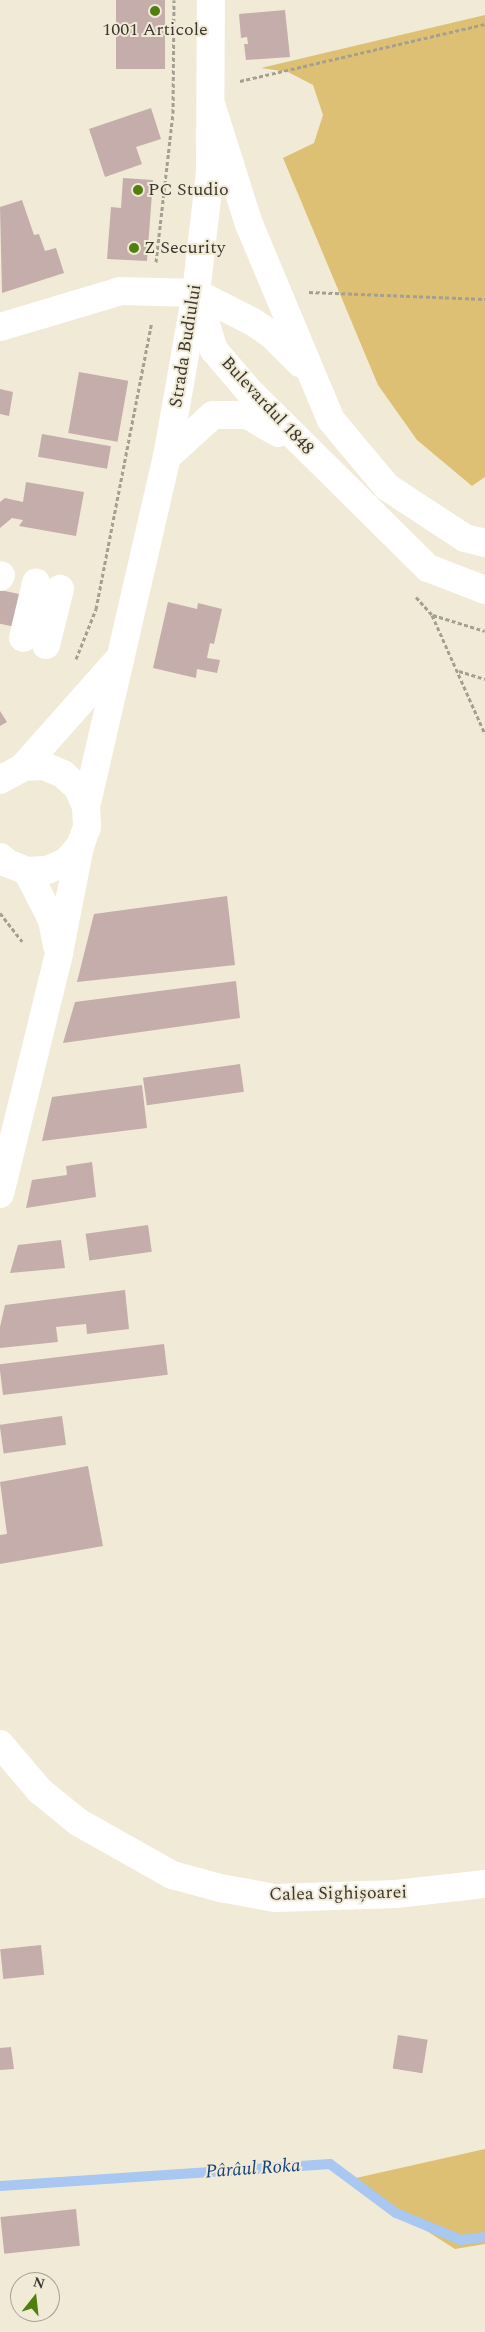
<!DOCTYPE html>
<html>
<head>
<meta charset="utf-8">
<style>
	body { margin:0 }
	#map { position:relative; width:485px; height:2332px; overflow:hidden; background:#f1ead6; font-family:Spectral,serif }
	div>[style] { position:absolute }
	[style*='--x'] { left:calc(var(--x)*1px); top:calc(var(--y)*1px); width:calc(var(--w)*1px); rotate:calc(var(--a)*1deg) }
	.green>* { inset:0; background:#ddc073 }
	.stream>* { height:10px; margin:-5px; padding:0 5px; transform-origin:5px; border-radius:5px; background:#a8c7f1 }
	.building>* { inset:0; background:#c4adab; transform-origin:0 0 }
	.path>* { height:3px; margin-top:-1.5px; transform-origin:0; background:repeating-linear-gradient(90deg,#a49f90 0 4px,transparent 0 6.5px) }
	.minor>* { height:28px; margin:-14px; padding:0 14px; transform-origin:14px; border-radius:14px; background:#fff }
	.major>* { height:28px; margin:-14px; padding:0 14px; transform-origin:14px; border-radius:14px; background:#fff }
	.dots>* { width:14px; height:14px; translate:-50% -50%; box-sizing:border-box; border:2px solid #f1ead6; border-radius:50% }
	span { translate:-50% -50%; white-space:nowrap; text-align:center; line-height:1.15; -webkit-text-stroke:4px #f1ead6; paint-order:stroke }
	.poi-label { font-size:18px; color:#3a372f }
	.left { translate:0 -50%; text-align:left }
	.street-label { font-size:18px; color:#3a372f }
	.water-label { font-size:19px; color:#114280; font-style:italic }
	.north { position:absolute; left:10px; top:2272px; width:50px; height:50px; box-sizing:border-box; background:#f1ead6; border:1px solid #a8a293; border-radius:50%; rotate:16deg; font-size:14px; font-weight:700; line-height:20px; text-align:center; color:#3a372f }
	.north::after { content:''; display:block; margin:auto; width:18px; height:22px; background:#4f7f0d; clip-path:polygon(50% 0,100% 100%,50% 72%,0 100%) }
</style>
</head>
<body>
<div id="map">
	<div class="green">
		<div style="clip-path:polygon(485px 15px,485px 477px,472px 486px,417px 440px,378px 385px,283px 158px,314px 143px,323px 115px,313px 85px,288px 72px,261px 68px)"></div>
		<div style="clip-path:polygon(485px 2149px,485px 2244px,455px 2249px,347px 2180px)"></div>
	</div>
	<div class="stream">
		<div style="--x:0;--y:2186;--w:331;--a:-3.8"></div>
		<div style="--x:330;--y:2164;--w:82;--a:36.6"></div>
		<div style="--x:396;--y:2213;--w:70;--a:22.6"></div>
		<div style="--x:461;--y:2240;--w:24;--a:-7"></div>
	</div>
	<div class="building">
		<div style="left:116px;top:0;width:49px;height:69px"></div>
		<div style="clip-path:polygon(285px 10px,290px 57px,246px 60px,244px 44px,248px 44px,247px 37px,241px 38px,239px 14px)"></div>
		<div style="clip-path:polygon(151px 108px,161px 139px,136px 147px,142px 164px,105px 177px,89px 129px)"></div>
		<div style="clip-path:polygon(123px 178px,153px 180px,147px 261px,107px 259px,111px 207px,121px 208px)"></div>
		<div style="clip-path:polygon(22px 200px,34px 235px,39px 234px,45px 251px,56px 248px,64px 273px,2px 293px,0 207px)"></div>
		<div style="left:79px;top:372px;width:50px;height:62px;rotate:10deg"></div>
		<div style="clip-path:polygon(0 389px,13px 392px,9px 416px,0 414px)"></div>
		<div style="left:42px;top:434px;width:70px;height:23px;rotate:10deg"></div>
		<div style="clip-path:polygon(26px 482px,84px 492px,76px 536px,19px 526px,23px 520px,12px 518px,0 528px,0 502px,5px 498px,23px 502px)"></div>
		<div style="left:0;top:590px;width:69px;height:33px;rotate:12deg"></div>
		<div style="clip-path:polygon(168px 602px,197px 609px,198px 603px,222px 609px,214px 644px,210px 643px,207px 658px,220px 660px,217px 673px,197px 669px,196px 678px,153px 668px)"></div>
		<div style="clip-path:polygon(0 711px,7px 722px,0 726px)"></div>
		<div style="clip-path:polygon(227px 896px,235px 965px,77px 982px,94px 914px)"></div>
		<div style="clip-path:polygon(236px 981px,240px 1018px,63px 1043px,75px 1002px)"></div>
		<div style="left:240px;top:1064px;width:28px;height:98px;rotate:82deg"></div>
		<div style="clip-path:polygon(142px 1085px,147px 1128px,42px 1141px,52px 1097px)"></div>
		<div style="clip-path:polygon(92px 1162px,96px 1197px,26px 1208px,32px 1180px,67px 1175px,66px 1166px)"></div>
		<div style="left:148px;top:1225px;width:27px;height:63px;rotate:82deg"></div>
		<div style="clip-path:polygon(61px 1240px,65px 1268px,10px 1273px,18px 1245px)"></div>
		<div style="clip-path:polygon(125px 1290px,129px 1329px,87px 1334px,86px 1324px,56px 1327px,58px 1342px,0 1348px,0 1327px,5px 1305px)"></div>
		<div style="left:164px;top:1344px;width:31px;height:166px;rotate:83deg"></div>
		<div style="left:62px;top:1416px;width:29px;height:63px;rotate:82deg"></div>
		<div style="clip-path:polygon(88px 1466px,103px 1546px,0 1564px,0 1535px,7px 1534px,0 1482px)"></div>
		<div style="left:41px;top:1945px;width:30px;height:41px;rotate:84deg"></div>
		<div style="left:398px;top:2035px;width:30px;height:34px;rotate:9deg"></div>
		<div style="clip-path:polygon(11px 2047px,14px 2069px,0 2070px,0 2048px)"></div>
		<div style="left:76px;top:2209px;width:37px;height:76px;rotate:84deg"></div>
	</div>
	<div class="path">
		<div style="--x:240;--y:81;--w:252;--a:-13.1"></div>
		<div style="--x:156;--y:262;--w:150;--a:-83.5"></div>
		<div style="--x:173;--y:113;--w:113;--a:-89.5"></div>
		<div style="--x:309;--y:292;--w:176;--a:2.3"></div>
		<div style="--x:416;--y:597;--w:24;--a:48"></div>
		<div style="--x:432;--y:615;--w:130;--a:66"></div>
		<div style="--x:433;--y:615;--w:54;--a:17.1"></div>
		<div style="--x:76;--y:659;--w:54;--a:-68.2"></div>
		<div style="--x:96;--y:609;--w:292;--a:-79"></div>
		<div style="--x:459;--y:671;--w:27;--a:17"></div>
		<div style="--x:0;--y:913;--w:36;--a:52"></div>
	</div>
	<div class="minor">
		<div style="--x:212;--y:107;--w:123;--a:72.5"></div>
		<div style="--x:249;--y:224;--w:212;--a:67.3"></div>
		<div style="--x:331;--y:420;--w:87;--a:50.1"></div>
		<div style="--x:387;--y:487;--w:93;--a:33.2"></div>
		<div style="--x:465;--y:538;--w:21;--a:14"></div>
		<div style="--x:196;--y:293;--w:60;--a:72.5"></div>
		<div style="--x:214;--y:350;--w:54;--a:49.5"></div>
		<div style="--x:249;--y:391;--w:252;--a:44.7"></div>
		<div style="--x:428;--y:568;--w:61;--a:21.1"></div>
		<div style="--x:0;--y:327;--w:126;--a:-16.6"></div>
		<div style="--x:121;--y:291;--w:75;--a:1.5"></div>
		<div style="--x:196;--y:293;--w:64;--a:27"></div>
		<div style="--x:253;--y:322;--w:22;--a:34"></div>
		<div style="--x:271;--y:334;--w:42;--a:45"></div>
		<div style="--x:167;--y:457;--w:62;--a:-42.4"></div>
		<div style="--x:213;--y:415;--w:34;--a:0"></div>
		<div style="--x:247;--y:415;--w:36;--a:30"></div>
		<div style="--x:0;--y:577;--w:2;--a:-63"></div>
		<div style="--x:23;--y:638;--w:57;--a:-76.7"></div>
		<div style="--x:46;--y:645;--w:58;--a:-76"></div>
	</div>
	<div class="major">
		<div style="--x:23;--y:767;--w:142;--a:-48.4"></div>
		<div style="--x:0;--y:780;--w:26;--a:-29"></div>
		<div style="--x:23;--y:767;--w:21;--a:-3"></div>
		<div style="--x:44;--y:766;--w:21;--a:23"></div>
		<div style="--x:63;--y:774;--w:21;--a:43"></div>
		<div style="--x:78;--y:788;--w:21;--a:67"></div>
		<div style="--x:86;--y:807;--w:20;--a:87"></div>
		<div style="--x:87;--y:827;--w:20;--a:110"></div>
		<div style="--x:80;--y:846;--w:21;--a:131"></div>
		<div style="--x:66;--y:862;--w:21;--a:157"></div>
		<div style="--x:47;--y:870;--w:20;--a:177"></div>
		<div style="--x:27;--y:871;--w:22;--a:-158"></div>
		<div style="--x:7;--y:863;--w:9;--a:-139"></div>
		<div style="--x:86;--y:807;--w:359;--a:-77"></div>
		<div style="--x:167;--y:457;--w:167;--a:-80"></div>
		<div style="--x:196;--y:293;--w:122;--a:-83.4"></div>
		<div style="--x:210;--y:172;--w:172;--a:-89.7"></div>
		<div style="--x:27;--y:871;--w:55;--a:63"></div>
		<div style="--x:52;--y:920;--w:26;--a:79"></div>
		<div style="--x:0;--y:1194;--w:248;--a:-76.2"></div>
		<div style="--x:59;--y:953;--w:109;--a:-78.9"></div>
		<div style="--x:0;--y:1744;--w:62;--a:49.6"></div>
		<div style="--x:40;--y:1791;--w:49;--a:39.2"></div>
		<div style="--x:78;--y:1822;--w:108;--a:29.4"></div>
		<div style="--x:172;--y:1875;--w:50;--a:15.2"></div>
		<div style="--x:220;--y:1888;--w:56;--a:10.3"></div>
		<div style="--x:275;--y:1898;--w:121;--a:-1.9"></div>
		<div style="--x:396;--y:1894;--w:90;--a:-6.4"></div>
	</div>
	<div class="dots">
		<div style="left:155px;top:11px;background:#4f7f0d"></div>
		<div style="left:138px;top:190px;background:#4f7f0d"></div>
		<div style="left:134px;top:248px;background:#4f7f0d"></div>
	</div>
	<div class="poi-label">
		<span style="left:155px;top:30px">1001 Articole</span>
		<span class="left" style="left:148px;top:190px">PC Studio</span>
		<span class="left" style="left:144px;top:248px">Z Security</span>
	</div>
	<div class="street-label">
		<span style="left:186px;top:346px;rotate:-81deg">Strada Budiului</span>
		<span style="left:267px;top:406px;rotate:47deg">Bulevardul 1848</span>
		<span style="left:338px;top:1894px;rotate:-1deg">Calea Sighișoarei</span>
	</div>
	<div class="water-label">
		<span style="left:253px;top:2169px;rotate:-4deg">Pârâul Roka</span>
	</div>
	<div class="north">N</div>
</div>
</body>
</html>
